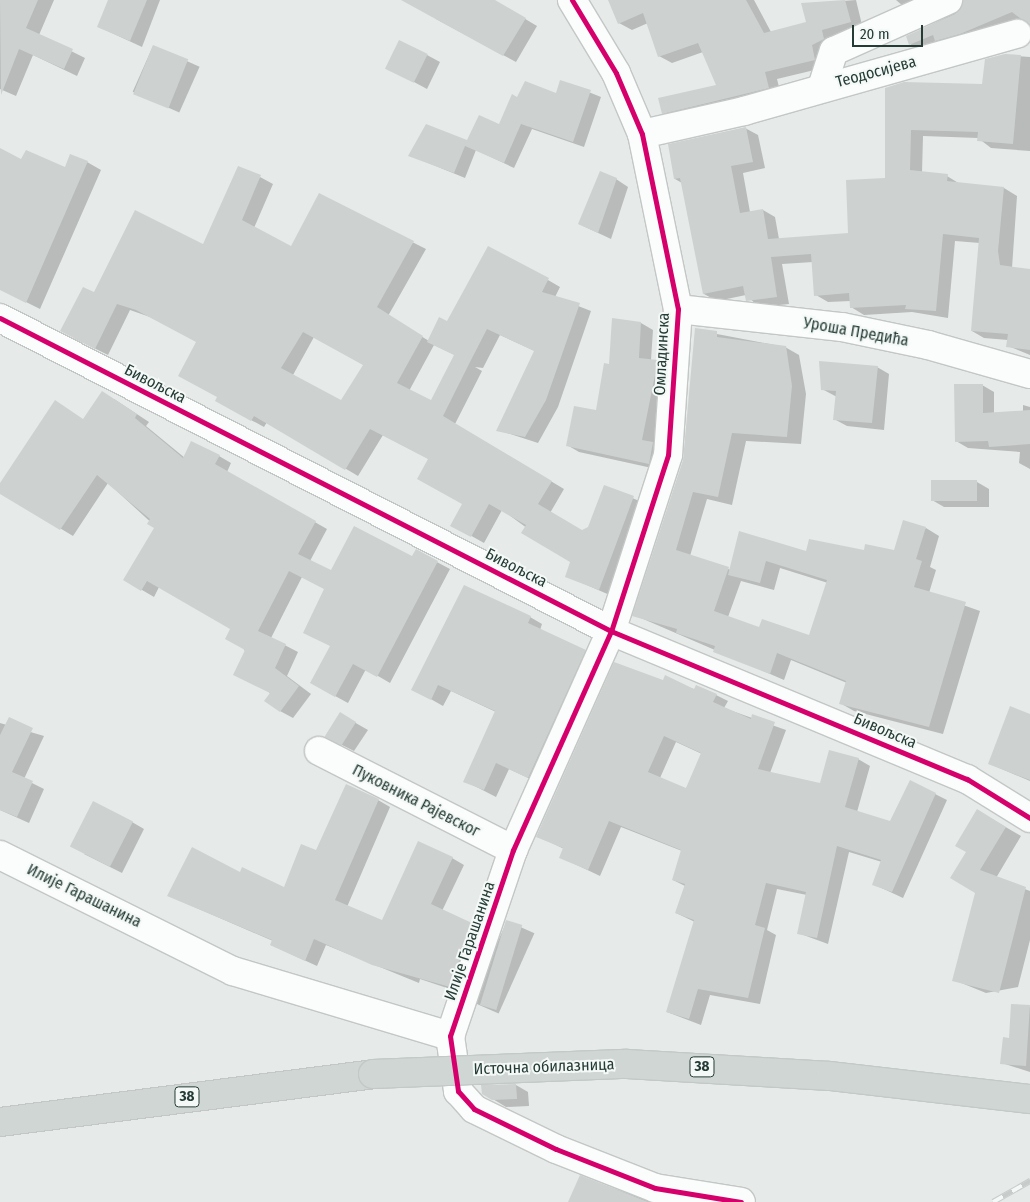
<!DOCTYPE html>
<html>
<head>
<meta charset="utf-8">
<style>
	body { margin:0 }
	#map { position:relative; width:1030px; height:1202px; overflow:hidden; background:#e6eae8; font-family:"Fira Sans Condensed",sans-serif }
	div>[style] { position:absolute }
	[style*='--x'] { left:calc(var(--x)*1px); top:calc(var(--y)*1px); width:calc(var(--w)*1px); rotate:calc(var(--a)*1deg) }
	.shadow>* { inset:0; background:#0003; transform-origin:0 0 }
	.building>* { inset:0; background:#cdd2d0; transform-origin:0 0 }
	.roads { filter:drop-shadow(1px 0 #c3c7c5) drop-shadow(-1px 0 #c3c7c5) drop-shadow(0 1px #c3c7c5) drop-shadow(0 -1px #c3c7c5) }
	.minor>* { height:28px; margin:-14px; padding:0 14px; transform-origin:14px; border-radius:14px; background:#fbfcfc }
	.major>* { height:28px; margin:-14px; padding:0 14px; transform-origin:14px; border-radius:14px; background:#cfd6d4 }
	.rail>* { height:5.5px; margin-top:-2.75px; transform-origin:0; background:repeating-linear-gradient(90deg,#f4f9f7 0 11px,#c7cbca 0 22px); box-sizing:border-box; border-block:1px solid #c7cbca }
	.bridges { filter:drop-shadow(1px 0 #c2c9c7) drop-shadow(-1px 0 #c2c9c7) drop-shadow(0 1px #c2c9c7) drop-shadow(0 -1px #c2c9c7) }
	.major-bridge>* { height:28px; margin:-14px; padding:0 14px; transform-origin:14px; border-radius:14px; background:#cfd6d4 }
	.cycleway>* { height:5px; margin:-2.5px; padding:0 2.5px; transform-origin:2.5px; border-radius:2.5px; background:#d6006c }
	span { translate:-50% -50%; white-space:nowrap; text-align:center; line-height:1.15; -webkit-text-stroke:4px #f4f9f7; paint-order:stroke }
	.shield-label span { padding:1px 4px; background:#f4f9f7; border:1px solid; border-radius:4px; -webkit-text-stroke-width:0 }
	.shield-label { font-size:15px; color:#253c36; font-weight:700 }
	.street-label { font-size:16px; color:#253c36 }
	.scale { position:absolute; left:852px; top:25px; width:71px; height:22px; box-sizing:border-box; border:2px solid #253c36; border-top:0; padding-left:6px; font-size:15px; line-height:18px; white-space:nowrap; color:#253c36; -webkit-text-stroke:4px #f4f9f7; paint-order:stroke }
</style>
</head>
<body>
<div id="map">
	<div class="shadow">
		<div style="clip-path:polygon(0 0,54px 0,39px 35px,85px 58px,77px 76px,33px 55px,16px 96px,0 89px)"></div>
		<div style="clip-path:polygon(109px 0,160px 0,142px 47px,99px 27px)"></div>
		<div style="clip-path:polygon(431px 0,493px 0,537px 26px,516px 62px,436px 19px)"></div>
		<div style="clip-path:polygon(609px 0,754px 0,771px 32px,808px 23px,803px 4px,856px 0,863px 29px,827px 67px,777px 79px,781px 95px,675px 120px,663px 113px,717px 86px,703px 52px,672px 63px,659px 56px,648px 23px,632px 30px,619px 23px)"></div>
		<div style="clip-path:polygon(896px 0,938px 0,910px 12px)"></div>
		<div style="clip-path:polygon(963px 0,1030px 0,1030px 25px,1021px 21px,973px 40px,922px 51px,910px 44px,907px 37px,961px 10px)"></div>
		<div style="left:153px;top:46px;width:51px;height:50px;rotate:24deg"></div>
		<div style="clip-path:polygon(427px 55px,440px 62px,427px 89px,388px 68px)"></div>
		<div style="clip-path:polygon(1005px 55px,1030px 57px,1030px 151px,991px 148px,978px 138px,923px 136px,922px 173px,947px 176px,960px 184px,1004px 188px,1017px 196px,1012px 268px,1030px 270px,1030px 355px,1008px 346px,1008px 340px,984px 338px,972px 331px,980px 243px,955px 241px,948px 318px,912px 312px,864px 315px,851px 307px,851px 301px,828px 302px,816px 295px,813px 262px,782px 264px,789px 304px,759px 307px,746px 295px,717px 301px,704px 294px,682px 183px,675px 179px,669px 145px,745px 128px,758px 135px,765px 168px,743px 173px,750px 212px,763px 210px,775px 217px,779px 239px,849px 234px,887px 179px,886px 89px,983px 86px)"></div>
		<div style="clip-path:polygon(561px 81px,601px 97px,584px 147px,532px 129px,514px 168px,476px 150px,465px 178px,409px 155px,468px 142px,556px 95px)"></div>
		<div style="clip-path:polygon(0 149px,22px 161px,65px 169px,87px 162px,101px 170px,40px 309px,0 289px)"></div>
		<div style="clip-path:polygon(evenodd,260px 177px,273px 184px,254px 228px,291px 248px,319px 195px,426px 249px,388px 316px,429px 341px,447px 323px,548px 280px,560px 287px,555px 297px,591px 311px,558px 407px,538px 443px,498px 430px,535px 351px,500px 335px,483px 368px,475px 367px,482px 371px,455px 424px,564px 489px,550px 513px,582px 532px,589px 528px,605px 486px,646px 504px,612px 596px,566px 576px,572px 561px,502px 510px,484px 543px,452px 525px,463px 504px,429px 459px,383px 435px,358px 476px,267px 422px,264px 427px,229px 408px,219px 397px,198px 342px,150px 317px,130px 310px,108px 355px,74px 338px,94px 294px,204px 246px,260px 177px,314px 337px,364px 365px,342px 402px,293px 375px,314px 337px,260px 177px,434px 345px,455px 355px,431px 402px,409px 391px,434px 345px)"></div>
		<div style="clip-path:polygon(616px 179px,628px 187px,611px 239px,579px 224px)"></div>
		<div style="clip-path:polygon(614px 320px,641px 323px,653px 330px,651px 360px,670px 368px,654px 445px,665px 451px,661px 470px,579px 452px,567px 445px,597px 412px,610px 365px)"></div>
		<div style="clip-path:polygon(evenodd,696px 330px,785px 347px,799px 355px,806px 394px,801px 444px,746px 441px,732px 505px,707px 499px,690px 556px,731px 570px,740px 533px,807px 552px,895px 552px,926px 528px,939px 536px,930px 567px,936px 570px,929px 593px,980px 611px,943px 734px,854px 711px,840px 703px,847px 683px,791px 660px,784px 680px,634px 615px,684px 460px,696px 330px,780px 568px,828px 583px,810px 636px,760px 629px,728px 617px,741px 581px,774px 590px,780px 568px)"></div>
		<div style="clip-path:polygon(877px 367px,889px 374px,884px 430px,847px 426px,834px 419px,837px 397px,822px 389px)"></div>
		<div style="clip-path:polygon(982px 385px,994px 392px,994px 414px,1023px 412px,1023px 405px,1030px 407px,1030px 469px,1019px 463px,1020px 452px,968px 448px,956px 441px)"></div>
		<div style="clip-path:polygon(114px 399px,149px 422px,146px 426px,185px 458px,219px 456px,231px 463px,227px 472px,327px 529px,310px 561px,332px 572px,413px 558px,416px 551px,450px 569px,390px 683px,366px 669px,348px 703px,324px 690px,331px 647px,325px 589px,302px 577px,271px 638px,298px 652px,287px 676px,311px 694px,293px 718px,280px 711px,232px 629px,159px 587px,154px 597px,125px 580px,156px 527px,108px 483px,73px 536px,0 492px,0 484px)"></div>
		<div style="clip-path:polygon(932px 481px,977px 482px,989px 489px,989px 507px,944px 507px,932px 500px)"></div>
		<div style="clip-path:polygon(530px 617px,542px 624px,540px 630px,597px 658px,541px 784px,509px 769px,496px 797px,465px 781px,496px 712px,451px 691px,443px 706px,413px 689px)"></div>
		<div style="clip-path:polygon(evenodd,664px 681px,716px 695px,728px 701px,724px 708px,786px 730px,770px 773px,821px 785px,858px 759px,870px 766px,857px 812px,891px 822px,935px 794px,947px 800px,903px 898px,873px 884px,882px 862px,849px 852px,828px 944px,798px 933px,807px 895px,777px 889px,767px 930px,776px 935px,760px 1004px,710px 995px,701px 1025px,667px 1012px,695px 922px,676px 913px,685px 886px,673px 880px,682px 851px,621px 827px,600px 876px,560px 857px,564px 849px,538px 836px,664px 681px,676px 742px,702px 754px,686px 789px,660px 778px,676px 742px)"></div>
		<div style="clip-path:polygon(340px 714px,368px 730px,354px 751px,338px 743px)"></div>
		<div style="clip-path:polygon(1030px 715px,1030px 781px,990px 764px)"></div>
		<div style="clip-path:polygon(0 723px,44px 736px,24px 779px,44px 789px,29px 823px,0 810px)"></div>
		<div style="clip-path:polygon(378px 800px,390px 807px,347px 907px,382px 922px,452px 858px,464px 865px,442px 911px,483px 931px,462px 993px,420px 979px,419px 983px,326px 945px,317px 966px,271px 945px,273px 941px,169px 896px,240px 873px,285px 889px,317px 852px)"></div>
		<div style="clip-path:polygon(978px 811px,1021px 836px,996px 878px,1030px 891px,1030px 940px,1018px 987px,986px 993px,954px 980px,976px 893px,968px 852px)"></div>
		<div style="clip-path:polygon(132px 822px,144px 829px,122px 873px,84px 854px)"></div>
		<div style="left:507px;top:921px;width:30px;height:88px;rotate:24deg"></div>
		<div style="clip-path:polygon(1012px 1005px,1030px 1007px,1030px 1072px,1002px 1063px,1010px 1039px)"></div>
		<div style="clip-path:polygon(516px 1085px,528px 1092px,529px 1106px,506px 1107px,483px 1093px)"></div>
		<div style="clip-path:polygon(581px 1177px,652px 1202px,570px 1202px)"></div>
	</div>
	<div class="building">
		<div style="clip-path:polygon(0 0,38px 0,26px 28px,73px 49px,64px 69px,19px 49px,1px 95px)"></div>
		<div style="clip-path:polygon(108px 0,147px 0,130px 41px,97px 27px)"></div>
		<div style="clip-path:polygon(401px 0,495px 0,526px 18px,503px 56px)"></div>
		<div style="clip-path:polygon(608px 0,746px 0,764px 33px,806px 22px,801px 3px,845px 0,851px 22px,822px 30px,824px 39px,812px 45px,815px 60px,765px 72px,769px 88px,662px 114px,658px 98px,716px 85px,698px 43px,658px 57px,643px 13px,618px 24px)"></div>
		<div style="clip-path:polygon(963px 0,1030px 0,1030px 26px,1012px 12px,960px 34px,935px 41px,933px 35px,909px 45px,906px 36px,955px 14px)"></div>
		<div style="left:399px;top:40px;width:32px;height:32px;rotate:26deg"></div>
		<div style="left:153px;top:45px;width:38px;height:53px;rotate:22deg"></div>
		<div style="clip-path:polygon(1005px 54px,1021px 55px,1013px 144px,977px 141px,978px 132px,911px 130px,910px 170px,948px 174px,947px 181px,1004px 187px,998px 251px,1000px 265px,1030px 269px,1030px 350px,1006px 347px,1008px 334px,971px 331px,979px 238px,943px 234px,936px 311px,905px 309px,906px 305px,850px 308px,849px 293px,814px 296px,811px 254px,771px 257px,777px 297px,746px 301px,743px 286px,703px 294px,680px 178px,674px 179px,668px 144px,746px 127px,753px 162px,731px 166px,740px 213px,763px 209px,768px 239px,848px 233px,846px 180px,885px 178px,885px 88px,904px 82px,982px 84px,985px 59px)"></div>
		<div style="clip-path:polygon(560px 80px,591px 90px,573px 142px,521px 124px,504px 163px,465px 146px,454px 173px,408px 156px,426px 124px,467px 140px,479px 115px,499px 124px,512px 94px,517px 97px,525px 81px,556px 93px)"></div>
		<div style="clip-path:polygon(0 148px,21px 159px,26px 150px,65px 167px,70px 154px,88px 161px,26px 303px,0 290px)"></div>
		<div style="clip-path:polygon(evenodd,238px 166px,261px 175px,242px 220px,291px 246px,319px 193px,414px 241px,377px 307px,423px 336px,397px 383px,431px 400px,454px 355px,427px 342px,439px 317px,447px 321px,488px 246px,549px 278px,542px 292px,580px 303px,546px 400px,525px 437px,496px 431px,534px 351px,487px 329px,470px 362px,463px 359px,470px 362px,443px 416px,552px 481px,538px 504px,582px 530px,588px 527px,604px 485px,634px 496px,599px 590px,565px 577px,570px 562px,521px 533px,526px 525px,489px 504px,471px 537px,450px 526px,462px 504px,417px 479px,428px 459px,370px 429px,345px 470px,254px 416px,251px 421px,215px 401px,217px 397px,178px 376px,196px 342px,136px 310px,117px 304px,95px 349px,60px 331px,83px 287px,94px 292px,135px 210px,203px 244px,238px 166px,303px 332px,363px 365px,341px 400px,281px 368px,303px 332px)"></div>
		<div style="clip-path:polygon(600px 171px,617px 178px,598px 233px,578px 224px)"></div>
		<div style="clip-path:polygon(612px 318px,641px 322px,639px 358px,658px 360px,642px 440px,653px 442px,649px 464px,566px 446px,574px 406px,596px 410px,604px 363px,609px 364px)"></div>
		<div style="clip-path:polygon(695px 328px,717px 331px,717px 337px,786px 346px,792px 386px,787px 437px,732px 433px,718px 497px,693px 492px,676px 550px,729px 567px,714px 611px,759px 627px,762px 619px,809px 635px,827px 580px,766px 561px,760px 583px,728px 575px,739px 531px,806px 551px,809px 539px,864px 550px,865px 544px,894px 550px,903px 520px,926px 527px,916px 559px,922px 561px,914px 587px,966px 602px,929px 727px,839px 704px,846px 681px,777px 653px,770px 674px,713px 652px,715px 646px,676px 633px,677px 629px,632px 616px,683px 460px)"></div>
		<div style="clip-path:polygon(819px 361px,878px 366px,872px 423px,833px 420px,836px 391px,821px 390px)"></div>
		<div style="clip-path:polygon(954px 384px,983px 384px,983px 413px,1030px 410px,1030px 444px,989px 447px,988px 441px,955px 442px)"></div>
		<div style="clip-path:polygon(102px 391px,137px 414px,135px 418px,183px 458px,191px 441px,220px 455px,215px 464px,316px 521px,298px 554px,331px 570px,354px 526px,412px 556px,416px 549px,438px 561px,377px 677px,353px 664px,335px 697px,310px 683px,330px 646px,303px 633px,324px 589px,289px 571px,258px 631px,286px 644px,275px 668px,299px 686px,280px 712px,264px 701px,270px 693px,233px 675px,245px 650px,225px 639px,230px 629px,147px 581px,141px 591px,123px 580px,154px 528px,147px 524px,150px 519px,97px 475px,60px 530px,0 494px,0 483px,55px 400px,83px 419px)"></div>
		<div style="left:931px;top:480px;width:46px;height:21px"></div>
		<div style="clip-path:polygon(464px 585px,531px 616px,528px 623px,586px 650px,528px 778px,496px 763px,484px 790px,463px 782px,495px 711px,438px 685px,431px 700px,411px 690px)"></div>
		<div style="clip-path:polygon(evenodd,614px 662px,663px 680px,665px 675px,694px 689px,696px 685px,717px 694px,713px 702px,751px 719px,752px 714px,775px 722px,758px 769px,820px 783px,829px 750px,859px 758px,845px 807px,890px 821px,910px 780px,936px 793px,892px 892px,872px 885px,881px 860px,837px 846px,817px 938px,797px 934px,806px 892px,766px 883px,755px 925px,765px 928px,748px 998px,698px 989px,689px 1019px,666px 1012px,694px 920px,675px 913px,685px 884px,672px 880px,681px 850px,609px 821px,588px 870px,559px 858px,563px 848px,536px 837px,614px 662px,664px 736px,701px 753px,686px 788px,648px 772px,664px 736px)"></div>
		<div style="clip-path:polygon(1010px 706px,1030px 714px,1030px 780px,988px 764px)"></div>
		<div style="left:340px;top:712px;width:19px;height:30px;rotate:32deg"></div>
		<div style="clip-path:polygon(9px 717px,33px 728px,12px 772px,33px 781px,17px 817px,0 810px,0 735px)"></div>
		<div style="clip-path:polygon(346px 784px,379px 799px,335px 900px,382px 920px,418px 841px,453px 857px,431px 904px,472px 923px,450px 987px,372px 965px,314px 939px,305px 961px,270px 945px,272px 940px,167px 896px,192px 847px,240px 872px,242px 867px,284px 887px,301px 844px,316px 850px)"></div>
		<div style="left:93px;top:801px;width:45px;height:51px;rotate:27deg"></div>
		<div style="clip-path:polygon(977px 809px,1006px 827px,980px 870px,1026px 887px,999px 993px,952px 981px,975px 893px,950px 878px,966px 852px,955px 846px)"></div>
		<div style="left:506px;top:920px;width:17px;height:89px;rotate:17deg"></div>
		<div style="clip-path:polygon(1011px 1004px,1030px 1005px,1026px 1066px,1000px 1064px,1003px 1037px,1009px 1038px)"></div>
		<div style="clip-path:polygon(516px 1084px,517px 1099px,492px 1100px,482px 1094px,481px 1085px)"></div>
		<div style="clip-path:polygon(580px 1175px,648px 1202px,568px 1202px)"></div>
	</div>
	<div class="roads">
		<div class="minor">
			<div style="--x:572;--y:0;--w:85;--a:58.9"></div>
			<div style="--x:616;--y:73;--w:66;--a:66.9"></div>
			<div style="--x:642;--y:134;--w:179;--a:78.4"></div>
			<div style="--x:678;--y:309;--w:146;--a:93.9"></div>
			<div style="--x:668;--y:455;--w:185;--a:107.9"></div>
			<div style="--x:611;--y:631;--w:240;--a:114.1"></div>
			<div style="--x:513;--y:850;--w:196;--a:108.7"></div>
			<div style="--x:450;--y:1036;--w:56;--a:81.7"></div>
			<div style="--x:458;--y:1091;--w:24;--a:48"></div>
			<div style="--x:474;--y:1109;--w:91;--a:26"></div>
			<div style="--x:556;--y:1149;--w:106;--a:21.5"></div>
			<div style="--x:655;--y:1188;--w:87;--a:9.2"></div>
			<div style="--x:822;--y:87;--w:38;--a:-72"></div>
			<div style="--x:834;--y:51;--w:125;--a:-24.1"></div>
			<div style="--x:642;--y:134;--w:105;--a:-12.7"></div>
			<div style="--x:744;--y:111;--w:284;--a:-15.8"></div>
			<div style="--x:678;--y:309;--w:165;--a:6.3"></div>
			<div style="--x:842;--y:327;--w:88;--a:11.8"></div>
			<div style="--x:928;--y:345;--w:106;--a:15.9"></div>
			<div style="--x:0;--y:318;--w:687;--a:27.12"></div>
			<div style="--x:611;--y:631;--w:386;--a:22.6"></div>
			<div style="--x:967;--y:779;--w:74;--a:31.8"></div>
			<div style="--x:319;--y:751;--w:218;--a:27"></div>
			<div style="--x:0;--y:855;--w:260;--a:26.5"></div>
			<div style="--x:233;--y:971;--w:227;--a:16.7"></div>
		</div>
		<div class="major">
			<div style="--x:0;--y:1122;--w:376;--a:-7.3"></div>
		</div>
	</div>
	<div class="rail">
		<div style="--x:993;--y:1202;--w:43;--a:-29.6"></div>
	</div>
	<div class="bridges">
		<div class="major-bridge">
			<div style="--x:373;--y:1074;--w:254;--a:-2.3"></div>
			<div style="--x:627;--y:1064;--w:203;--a:3.4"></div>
			<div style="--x:830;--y:1076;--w:201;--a:6.6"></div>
		</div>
	</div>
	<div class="cycleway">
		<div style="--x:572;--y:0;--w:85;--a:58.9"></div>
		<div style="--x:616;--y:73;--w:66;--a:66.9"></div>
		<div style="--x:642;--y:134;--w:179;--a:78.4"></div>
		<div style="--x:678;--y:309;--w:146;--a:93.9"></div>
		<div style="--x:668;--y:455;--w:185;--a:107.9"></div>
		<div style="--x:611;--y:631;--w:240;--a:114.1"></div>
		<div style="--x:513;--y:850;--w:196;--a:108.7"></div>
		<div style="--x:450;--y:1036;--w:56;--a:81.7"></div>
		<div style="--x:458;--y:1091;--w:24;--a:48"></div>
		<div style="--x:474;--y:1109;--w:91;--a:26"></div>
		<div style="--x:556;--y:1149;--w:106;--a:21.5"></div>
		<div style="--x:655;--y:1188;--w:87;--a:9.2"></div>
		<div style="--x:0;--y:318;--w:687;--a:27.12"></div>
		<div style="--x:611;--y:631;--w:386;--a:22.6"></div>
		<div style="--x:967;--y:779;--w:74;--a:31.8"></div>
	</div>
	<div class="shield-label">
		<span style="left:702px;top:1067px">38</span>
		<span style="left:187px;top:1097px">38</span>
	</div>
	<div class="street-label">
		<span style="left:876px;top:72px;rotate:-15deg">Теодосијева</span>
		<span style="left:856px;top:332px;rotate:10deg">Уроша Предића</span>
		<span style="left:662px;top:354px;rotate:-87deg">Омладинска</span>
		<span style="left:155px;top:384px;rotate:27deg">Бивољска</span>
		<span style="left:516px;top:568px;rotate:27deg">Бивољска</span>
		<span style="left:885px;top:731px;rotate:23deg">Бивољска</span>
		<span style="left:416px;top:801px;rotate:27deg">Пуковника Рајевског</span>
		<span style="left:84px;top:896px;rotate:26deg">Илије Гарашанина</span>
		<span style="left:470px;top:941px;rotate:-71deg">Илије Гарашанина</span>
		<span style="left:544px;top:1067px;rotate:-2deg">Источна обилазница</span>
	</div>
	<div class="scale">20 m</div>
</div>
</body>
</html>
